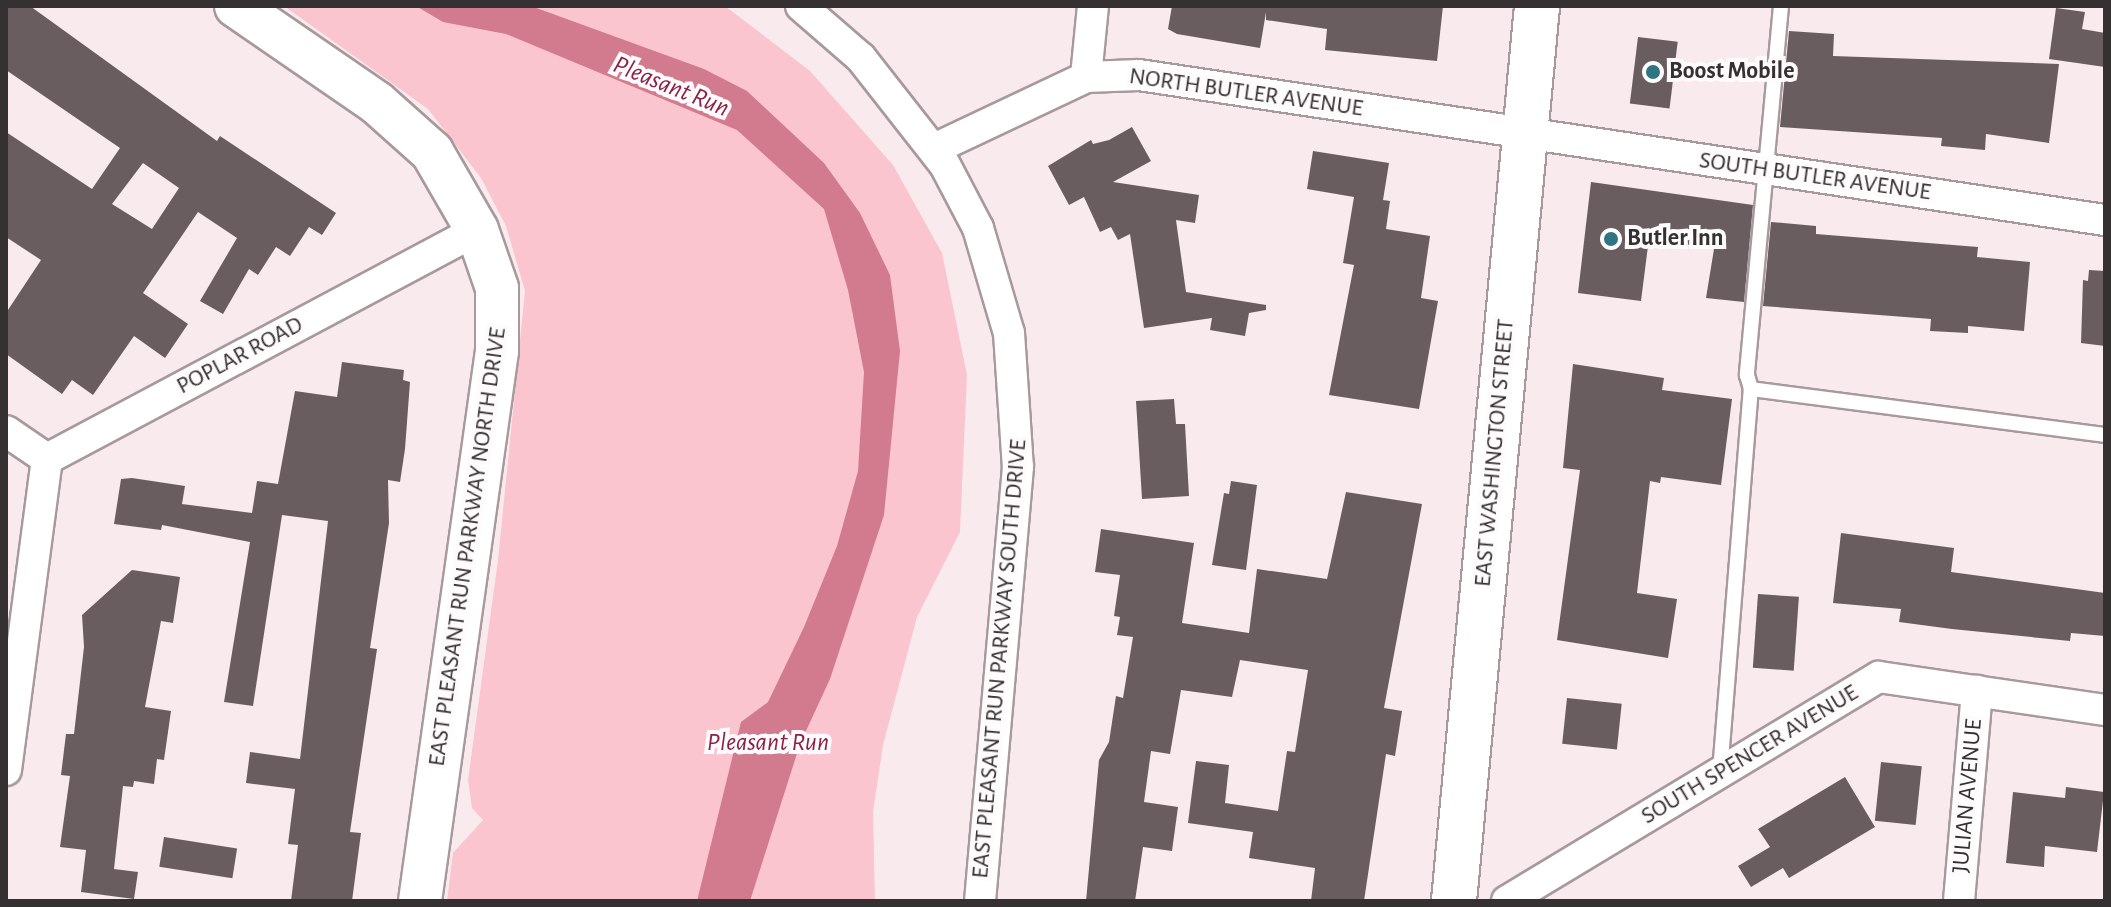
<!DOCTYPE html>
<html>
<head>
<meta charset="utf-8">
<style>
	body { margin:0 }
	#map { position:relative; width:2111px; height:907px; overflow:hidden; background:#f9ebed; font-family:"Alegreya Sans",sans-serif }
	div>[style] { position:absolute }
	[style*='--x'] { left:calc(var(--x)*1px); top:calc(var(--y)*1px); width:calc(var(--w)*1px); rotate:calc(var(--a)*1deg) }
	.green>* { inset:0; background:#fac5cf }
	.water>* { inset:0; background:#d27b8f }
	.building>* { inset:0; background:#695d5f; transform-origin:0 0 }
	.roads { filter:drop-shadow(2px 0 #a7999c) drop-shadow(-2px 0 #a7999c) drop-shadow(0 2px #a7999c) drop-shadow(0 -2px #a7999c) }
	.service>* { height:14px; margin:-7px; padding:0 7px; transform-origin:7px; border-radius:7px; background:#fff }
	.minor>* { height:30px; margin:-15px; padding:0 15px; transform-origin:15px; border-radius:15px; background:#fff }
	.secondary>* { height:42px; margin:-21px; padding:0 21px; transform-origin:21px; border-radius:21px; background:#fff }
	.primary>* { height:44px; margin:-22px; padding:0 22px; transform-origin:22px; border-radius:22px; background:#fff }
	.dots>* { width:22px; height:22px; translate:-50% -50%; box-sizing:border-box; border:4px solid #fefbfc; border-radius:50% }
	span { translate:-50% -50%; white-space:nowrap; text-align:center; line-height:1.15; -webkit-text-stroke:8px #fefbfc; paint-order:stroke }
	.poi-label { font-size:24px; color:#353031; font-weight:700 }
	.left { translate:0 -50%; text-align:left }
	.street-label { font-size:24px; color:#353031 }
	.water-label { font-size:26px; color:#8a2244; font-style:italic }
	.frame { position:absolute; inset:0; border:8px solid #353031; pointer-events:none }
</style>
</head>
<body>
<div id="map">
	<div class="green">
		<div style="clip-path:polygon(284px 6px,725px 6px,810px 71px,893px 165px,942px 253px,967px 375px,960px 532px,917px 617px,883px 745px,873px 812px,875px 901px,447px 901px,453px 853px,483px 820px,472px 808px,468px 780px,498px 560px,525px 291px,506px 226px,481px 178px,428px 109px)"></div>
	</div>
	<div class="water">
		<div style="clip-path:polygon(416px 6px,531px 6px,704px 69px,747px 91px,824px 163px,860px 213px,890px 275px,900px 351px,884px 515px,830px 679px,800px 744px,750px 901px,697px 901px,741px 722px,768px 702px,804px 627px,837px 546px,858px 471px,864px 372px,848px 290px,824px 209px,737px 130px,506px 34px,443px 22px)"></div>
	</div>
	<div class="building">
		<div style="clip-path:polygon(evenodd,6px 6px,30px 6px,217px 141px,220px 136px,336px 213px,322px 235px,309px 227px,290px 256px,276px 247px,258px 275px,249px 269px,223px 314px,200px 301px,237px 238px,198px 212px,143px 293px,188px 324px,165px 358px,134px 336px,93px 395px,72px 380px,62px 394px,6px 354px,6px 313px,41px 260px,6px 237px,6px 132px,92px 189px,120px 148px,6px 70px,6px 6px,143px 163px,179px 188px,152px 229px,112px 204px,143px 163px)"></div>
		<div style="clip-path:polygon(1172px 6px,1443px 6px,1437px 61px,1325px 50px,1327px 29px,1266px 20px,1266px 12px,1260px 48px,1177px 34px,1168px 29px)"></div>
		<div style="clip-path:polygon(2056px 8px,2085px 12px,2082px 29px,2105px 33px,2105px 67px,2049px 59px)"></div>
		<div style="clip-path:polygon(1789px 31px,1834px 34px,1833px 56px,2059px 64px,2049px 143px,1986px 134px,1985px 150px,1941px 146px,1942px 138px,1780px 127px)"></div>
		<div style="left:1638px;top:37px;width:40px;height:67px;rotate:7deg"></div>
		<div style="clip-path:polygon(1132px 127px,1151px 161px,1113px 182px,1199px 195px,1195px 223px,1176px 220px,1186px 292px,1266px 305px,1266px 310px,1249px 313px,1245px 336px,1210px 330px,1212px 318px,1144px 328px,1130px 234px,1118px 240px,1111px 227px,1100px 232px,1084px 197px,1069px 205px,1048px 166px,1091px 140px,1093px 144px,1109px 140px)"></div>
		<div style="clip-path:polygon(1313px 151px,1389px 163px,1383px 200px,1390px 201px,1386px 229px,1430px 236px,1421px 298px,1438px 301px,1419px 409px,1329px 395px,1354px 265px,1343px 263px,1354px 197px,1307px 189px)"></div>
		<div style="clip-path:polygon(1591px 182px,1753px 205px,1744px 302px,1706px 298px,1714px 249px,1649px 238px,1641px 301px,1578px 293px)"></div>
		<div style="clip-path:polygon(1771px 222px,1816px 226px,1816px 234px,1978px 247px,1977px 257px,2030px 262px,2024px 331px,1968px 326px,1968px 333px,1930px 331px,1931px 319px,1763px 306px)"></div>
		<div style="clip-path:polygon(2089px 270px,2105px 271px,2105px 346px,2081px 343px,2083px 280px,2088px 281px)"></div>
		<div style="clip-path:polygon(342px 362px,404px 370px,403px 380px,410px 382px,405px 449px,400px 482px,388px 480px,389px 523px,370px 648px,377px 649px,350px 832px,361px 833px,352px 901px,291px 901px,298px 845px,288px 844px,295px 789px,246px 783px,250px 752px,300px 759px,328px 521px,282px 515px,253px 706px,224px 702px,250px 542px,162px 525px,161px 530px,114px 524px,121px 479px,132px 478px,185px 486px,182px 504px,252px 513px,257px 481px,278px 484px,295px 391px,337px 397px)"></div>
		<div style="clip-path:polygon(1573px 364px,1664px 378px,1662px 390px,1732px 399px,1721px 485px,1661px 477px,1660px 483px,1650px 481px,1637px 593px,1677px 599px,1668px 658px,1557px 640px,1580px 470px,1563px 468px)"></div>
		<div style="clip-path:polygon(1174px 399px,1176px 424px,1185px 424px,1189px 496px,1142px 499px,1136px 401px)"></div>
		<div style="clip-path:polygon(1231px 481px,1257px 485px,1246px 570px,1212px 565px,1224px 493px,1229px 494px)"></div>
		<div style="clip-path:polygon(1346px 492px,1422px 504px,1384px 708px,1402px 711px,1395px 756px,1386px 754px,1364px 901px,1311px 901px,1315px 868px,1249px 858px,1253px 832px,1188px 823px,1196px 761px,1229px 765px,1225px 803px,1278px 811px,1287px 751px,1295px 752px,1308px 670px,1240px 660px,1232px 697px,1181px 690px,1170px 754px,1151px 751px,1144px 802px,1178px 807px,1172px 851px,1143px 847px,1135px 901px,1086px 901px,1099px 760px,1109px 742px,1116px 696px,1123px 698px,1133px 637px,1117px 635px,1120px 617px,1114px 616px,1120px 575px,1095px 572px,1101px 529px,1194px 543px,1182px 623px,1249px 633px,1257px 569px,1327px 579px)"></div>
		<div style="clip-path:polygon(1841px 533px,1954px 548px,1951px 572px,2105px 593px,2105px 636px,2071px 633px,2070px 641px,1952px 629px,1899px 622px,1901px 609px,1833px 603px)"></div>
		<div style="clip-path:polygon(132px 570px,180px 577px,173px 623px,161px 621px,145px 707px,171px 711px,164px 760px,157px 759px,154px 784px,134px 781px,133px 787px,123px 786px,114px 869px,138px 872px,134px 899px,81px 892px,86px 850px,60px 847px,70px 776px,61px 775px,66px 734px,74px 734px,84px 647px,82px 615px)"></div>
		<div style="left:1758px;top:594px;width:41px;height:74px;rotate:4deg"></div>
		<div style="left:1567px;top:698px;width:55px;height:46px;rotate:6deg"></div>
		<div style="left:1881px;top:762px;width:41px;height:59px;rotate:6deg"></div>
		<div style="clip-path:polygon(1845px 777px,1875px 827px,1789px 878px,1783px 868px,1751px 887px,1738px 866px,1770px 847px,1758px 829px)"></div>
		<div style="clip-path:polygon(2066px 787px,2104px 792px,2097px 852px,2045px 846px,2044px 867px,2006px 863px,2013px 792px,2065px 798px)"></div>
		<div style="left:164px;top:837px;width:74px;height:30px;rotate:9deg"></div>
	</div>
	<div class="roads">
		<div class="service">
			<div style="--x:1781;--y:6;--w:371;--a:95.3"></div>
			<div style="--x:1747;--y:375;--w:15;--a:74"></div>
			<div style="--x:1751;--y:389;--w:357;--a:7.4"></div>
			<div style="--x:1720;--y:772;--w:384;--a:-85.4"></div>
		</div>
		<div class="minor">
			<div style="--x:801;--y:6;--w:79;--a:40.9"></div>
			<div style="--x:861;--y:58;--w:136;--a:51.9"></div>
			<div style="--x:945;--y:165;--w:71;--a:62.4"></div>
			<div style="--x:978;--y:228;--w:109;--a:73.6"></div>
			<div style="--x:1009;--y:333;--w:134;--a:86.2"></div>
			<div style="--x:1018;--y:467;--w:436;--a:95"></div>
			<div style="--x:1086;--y:77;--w:71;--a:-84.4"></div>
			<div style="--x:934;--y:149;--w:168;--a:-25.3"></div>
			<div style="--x:1086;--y:77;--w:53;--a:-2.2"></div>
			<div style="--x:1139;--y:75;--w:977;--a:8.54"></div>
			<div style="--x:6;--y:431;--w:50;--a:34.3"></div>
			<div style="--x:47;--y:459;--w:487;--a:-28"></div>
			<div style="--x:6;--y:770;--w:314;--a:-82.5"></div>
			<div style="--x:1507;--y:901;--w:434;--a:-31.1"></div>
			<div style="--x:1879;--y:677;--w:228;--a:8.3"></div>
			<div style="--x:1959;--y:901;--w:211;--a:-85.1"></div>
		</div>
		<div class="secondary">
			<div style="--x:236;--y:6;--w:171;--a:34.5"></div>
			<div style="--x:377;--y:103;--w:74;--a:41.7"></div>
			<div style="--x:432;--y:152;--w:90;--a:60"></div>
			<div style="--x:477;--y:230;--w:61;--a:71"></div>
			<div style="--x:497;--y:288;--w:63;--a:90"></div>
			<div style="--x:497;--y:351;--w:555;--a:97.97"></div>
		</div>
		<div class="primary">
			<div style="--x:1454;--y:901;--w:899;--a:-84.7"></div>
		</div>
	</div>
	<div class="dots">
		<div style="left:1653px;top:72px;background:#2f7483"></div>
		<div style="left:1611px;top:239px;background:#2f7483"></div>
	</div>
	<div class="poi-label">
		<span class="left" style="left:1669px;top:72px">Boost Mobile</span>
		<span class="left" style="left:1627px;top:239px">Butler Inn</span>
	</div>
	<div class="street-label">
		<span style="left:1246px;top:93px;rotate:8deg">NORTH BUTLER AVENUE</span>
		<span style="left:1815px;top:177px;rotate:8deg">SOUTH BUTLER AVENUE</span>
		<span style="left:240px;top:356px;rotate:-28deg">POPLAR ROAD</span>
		<span style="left:1495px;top:453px;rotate:-85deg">EAST WASHINGTON STREET</span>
		<span style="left:468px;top:547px;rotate:-82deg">EAST PLEASANT RUN PARKWAY NORTH DRIVE</span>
		<span style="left:1000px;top:659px;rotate:-85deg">EAST PLEASANT RUN PARKWAY SOUTH DRIVE</span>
		<span style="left:1750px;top:755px;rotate:-31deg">SOUTH SPENCER AVENUE</span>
		<span style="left:1968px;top:796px;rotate:-85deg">JULIAN AVENUE</span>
	</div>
	<div class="water-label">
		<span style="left:671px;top:87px;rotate:22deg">Pleasant Run</span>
		<span style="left:768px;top:743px">Pleasant Run</span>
	</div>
	<div class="frame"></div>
</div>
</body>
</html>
